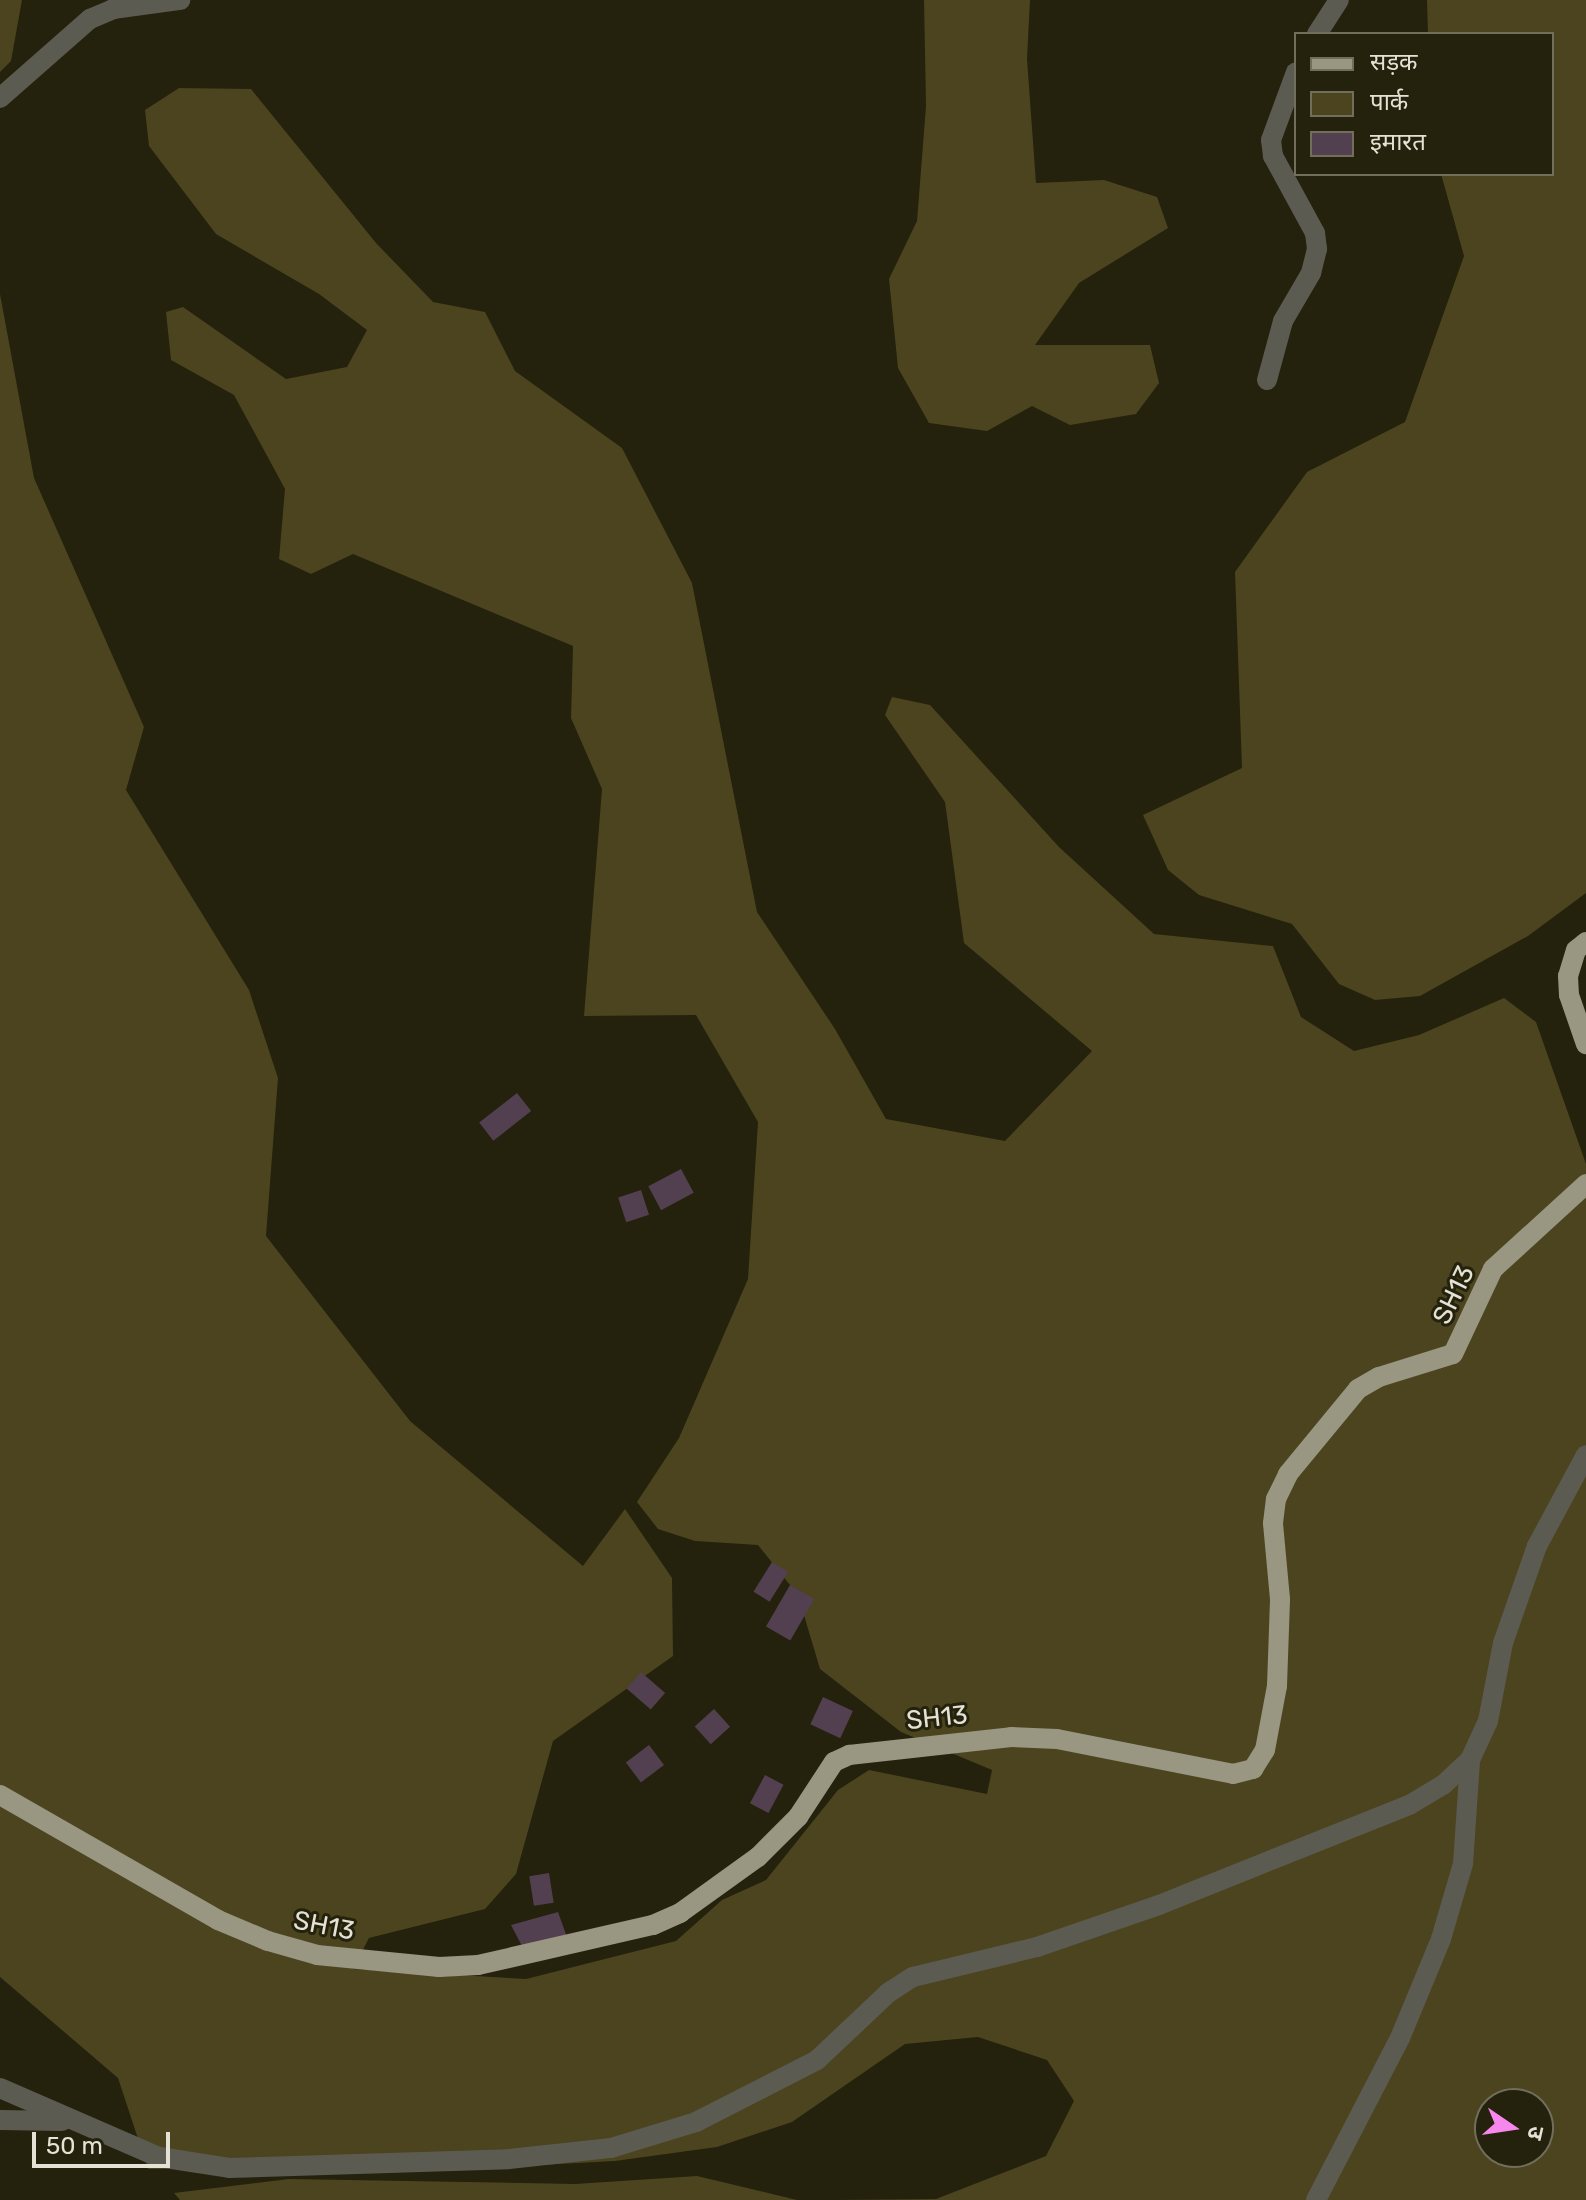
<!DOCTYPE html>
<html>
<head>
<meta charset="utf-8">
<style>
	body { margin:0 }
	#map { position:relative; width:1586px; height:2200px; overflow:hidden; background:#24210c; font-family:Rubik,"Noto Sans Devanagari",sans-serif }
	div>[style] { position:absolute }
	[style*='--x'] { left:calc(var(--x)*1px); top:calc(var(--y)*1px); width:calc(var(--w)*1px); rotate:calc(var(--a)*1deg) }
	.green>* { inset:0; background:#4b441f }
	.building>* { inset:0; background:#524050; transform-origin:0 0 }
	.street>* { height:20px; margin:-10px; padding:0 10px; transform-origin:10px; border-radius:10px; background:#5c5b51 }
	.primary>* { height:20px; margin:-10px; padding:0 10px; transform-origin:10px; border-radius:10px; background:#999681 }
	span { translate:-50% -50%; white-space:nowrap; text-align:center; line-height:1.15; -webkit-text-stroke:6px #24210c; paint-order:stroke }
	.street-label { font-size:26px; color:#e4e2d5 }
	.legend { position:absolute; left:1294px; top:32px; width:260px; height:144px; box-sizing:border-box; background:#24210c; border:2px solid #716e5c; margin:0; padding:10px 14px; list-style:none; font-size:24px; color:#e4e2d5 }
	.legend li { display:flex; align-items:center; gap:16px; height:40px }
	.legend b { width:40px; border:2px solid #716e5c }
	.north { position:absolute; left:1474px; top:2088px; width:80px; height:80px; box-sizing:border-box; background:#24210c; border:2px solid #716e5c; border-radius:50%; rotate:103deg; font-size:22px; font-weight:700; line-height:32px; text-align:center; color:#e4e2d5 }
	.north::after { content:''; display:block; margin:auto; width:28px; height:36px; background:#f688ed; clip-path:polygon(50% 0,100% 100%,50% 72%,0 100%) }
	.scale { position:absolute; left:32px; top:2132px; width:138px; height:36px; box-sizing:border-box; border:4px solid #e4e2d5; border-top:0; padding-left:10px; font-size:24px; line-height:28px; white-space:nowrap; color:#e4e2d5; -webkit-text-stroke:6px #24210c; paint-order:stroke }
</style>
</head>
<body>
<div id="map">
	<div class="green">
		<div style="clip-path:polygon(0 0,22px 0,11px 61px,0 72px)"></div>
		<div style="clip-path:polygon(924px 0,1030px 0,1027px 59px,1036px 183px,1104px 180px,1157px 197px,1168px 228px,1079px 283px,1035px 345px,1150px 345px,1159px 383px,1136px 414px,1070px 425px,1032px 406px,987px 431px,929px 423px,898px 368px,889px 279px,917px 221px,926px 106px)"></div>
		<div style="clip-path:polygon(1427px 0,1586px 0,1586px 893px,1528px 936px,1420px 996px,1375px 1000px,1339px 984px,1292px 924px,1199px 895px,1168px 870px,1143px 815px,1242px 768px,1235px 572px,1307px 472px,1405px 422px,1464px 256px,1441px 174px,1552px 174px,1552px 34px,1428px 34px)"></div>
		<div style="clip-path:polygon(evenodd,179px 88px,251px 89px,376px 243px,433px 302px,485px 312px,515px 371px,622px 448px,692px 583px,757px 912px,835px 1029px,886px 1119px,1005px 1141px,1092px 1051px,964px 943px,945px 802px,885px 715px,892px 697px,930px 705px,1059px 847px,1154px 934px,1273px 946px,1301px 1017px,1354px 1051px,1419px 1035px,1504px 998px,1536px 1022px,1586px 1164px,1586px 2200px,832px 2200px,936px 2199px,1046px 2156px,1074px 2101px,1047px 2060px,978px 2037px,905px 2044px,792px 2122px,717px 2147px,615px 2161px,504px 2167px,148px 2169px,118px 2078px,0 1977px,0 294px,34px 478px,144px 727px,126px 790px,249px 990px,278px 1078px,266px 1236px,410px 1421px,583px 1566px,625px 1509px,672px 1578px,673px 1656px,553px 1741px,516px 1874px,485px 1909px,369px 1938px,353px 1969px,526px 1979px,676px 1941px,722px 1900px,766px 1880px,838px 1790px,869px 1770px,987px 1794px,992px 1770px,901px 1732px,820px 1669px,798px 1595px,758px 1545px,695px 1541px,658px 1529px,637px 1502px,679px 1438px,748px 1279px,758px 1122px,696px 1015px,584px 1016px,602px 789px,571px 718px,573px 646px,353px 554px,311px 574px,279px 559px,285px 489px,234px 395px,171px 360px,166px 312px,183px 307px,286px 379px,347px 367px,367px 330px,319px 294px,216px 234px,149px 146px,145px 110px,179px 88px,1490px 2104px,1538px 2104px,1538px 2152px,1490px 2152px,1490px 2104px)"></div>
		<div style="clip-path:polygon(697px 2176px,797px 2200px,180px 2200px,174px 2193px,289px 2179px,575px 2184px)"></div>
	</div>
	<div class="building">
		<div style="left:517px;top:1093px;width:23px;height:48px;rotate:52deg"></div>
		<div style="left:681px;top:1169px;width:27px;height:37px;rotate:62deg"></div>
		<div style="left:641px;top:1190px;width:26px;height:24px;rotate:72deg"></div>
		<div style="left:772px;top:1562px;width:19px;height:35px;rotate:32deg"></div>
		<div style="left:790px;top:1585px;width:28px;height:48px;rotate:30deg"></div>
		<div style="left:641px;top:1672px;width:32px;height:22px;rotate:41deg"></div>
		<div style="left:823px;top:1697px;width:33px;height:30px;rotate:25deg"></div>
		<div style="left:714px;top:1709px;width:24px;height:26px;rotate:48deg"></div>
		<div style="left:649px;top:1745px;width:25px;height:29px;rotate:53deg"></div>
		<div style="left:765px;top:1775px;width:21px;height:32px;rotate:28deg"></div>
		<div style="left:549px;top:1873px;width:30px;height:20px;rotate:81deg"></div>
		<div style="clip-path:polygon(558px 1912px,567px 1937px,523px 1948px,511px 1925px)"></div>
	</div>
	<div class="street">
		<div style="--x:1317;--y:34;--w:40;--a:-57.1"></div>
		<div style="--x:0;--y:98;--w:120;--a:-41.3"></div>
		<div style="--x:90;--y:19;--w:25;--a:-23"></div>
		<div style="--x:113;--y:9;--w:68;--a:-7.7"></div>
		<div style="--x:1267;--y:380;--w:61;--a:-74.8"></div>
		<div style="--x:1283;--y:321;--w:56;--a:-59.7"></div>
		<div style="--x:1311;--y:273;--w:25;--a:-76"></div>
		<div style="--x:1317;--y:249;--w:16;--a:-97"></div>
		<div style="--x:1315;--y:233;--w:88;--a:-118.6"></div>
		<div style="--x:1273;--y:156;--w:16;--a:-97"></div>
		<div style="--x:1271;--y:140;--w:72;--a:-69.8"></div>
		<div style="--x:0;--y:2088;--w:173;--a:23.5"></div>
		<div style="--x:159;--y:2157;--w:71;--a:8.9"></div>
		<div style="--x:229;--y:2168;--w:280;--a:-1.8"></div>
		<div style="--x:509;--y:2159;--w:103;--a:-6.2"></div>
		<div style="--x:611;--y:2148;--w:89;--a:-17"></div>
		<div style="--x:696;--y:2122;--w:136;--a:-27.1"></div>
		<div style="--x:817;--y:2060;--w:98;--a:-43.3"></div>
		<div style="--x:888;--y:1993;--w:30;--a:-33"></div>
		<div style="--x:913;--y:1977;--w:128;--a:-13.6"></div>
		<div style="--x:1037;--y:1947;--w:129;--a:-19"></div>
		<div style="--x:1159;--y:1905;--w:271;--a:-21.8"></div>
		<div style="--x:1411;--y:1804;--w:37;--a:-31"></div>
		<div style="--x:1443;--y:1785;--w:37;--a:-43"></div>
		<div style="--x:1470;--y:1760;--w:43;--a:-65.2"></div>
		<div style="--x:1488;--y:1721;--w:79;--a:-79.1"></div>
		<div style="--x:1503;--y:1643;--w:103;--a:-70.7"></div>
		<div style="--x:1537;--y:1546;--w:103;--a:-61.7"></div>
		<div style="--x:0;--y:2120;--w:62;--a:0.9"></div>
		<div style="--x:1316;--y:2200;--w:182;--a:-62.6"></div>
		<div style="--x:1400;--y:2038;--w:107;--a:-67.5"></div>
		<div style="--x:1441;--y:1939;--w:78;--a:-73.7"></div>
		<div style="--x:1463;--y:1864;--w:104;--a:-86.1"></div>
	</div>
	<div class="primary">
		<div style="--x:1586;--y:942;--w:13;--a:141"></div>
		<div style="--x:1576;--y:950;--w:27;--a:107"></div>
		<div style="--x:1568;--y:976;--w:19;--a:87"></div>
		<div style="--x:1569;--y:995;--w:52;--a:70.9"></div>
		<div style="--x:0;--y:1795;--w:251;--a:29.8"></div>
		<div style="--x:218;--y:1920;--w:54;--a:22.8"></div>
		<div style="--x:268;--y:1941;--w:51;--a:15.9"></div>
		<div style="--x:317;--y:1955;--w:123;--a:5.6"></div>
		<div style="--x:439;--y:1967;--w:39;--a:-3"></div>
		<div style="--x:478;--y:1965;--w:180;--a:-12.9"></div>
		<div style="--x:653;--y:1925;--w:30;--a:-24"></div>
		<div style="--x:680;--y:1913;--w:96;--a:-35.7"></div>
		<div style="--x:758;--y:1857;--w:57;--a:-45"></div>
		<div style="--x:798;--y:1817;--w:66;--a:-56.8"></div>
		<div style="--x:834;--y:1762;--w:17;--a:-25"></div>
		<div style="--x:849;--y:1755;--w:163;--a:-6.3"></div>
		<div style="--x:1011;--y:1737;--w:46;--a:2.5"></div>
		<div style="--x:1057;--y:1739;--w:179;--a:11.2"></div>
		<div style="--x:1233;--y:1774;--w:21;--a:-14"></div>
		<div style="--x:1253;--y:1769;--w:22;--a:-58"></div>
		<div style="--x:1265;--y:1750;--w:65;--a:-79.4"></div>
		<div style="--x:1277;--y:1686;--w:87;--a:-88"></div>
		<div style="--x:1280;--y:1599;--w:76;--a:-95.3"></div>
		<div style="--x:1273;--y:1523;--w:24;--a:-83"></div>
		<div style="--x:1276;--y:1499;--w:28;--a:-64"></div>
		<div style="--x:1288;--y:1474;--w:110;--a:-50.5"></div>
		<div style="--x:1358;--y:1389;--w:24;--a:-30"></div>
		<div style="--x:1379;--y:1377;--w:77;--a:-17.3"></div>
		<div style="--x:1453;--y:1354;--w:94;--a:-64.8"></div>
		<div style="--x:1493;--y:1269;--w:126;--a:-42.4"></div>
	</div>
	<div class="street-label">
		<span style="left:1454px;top:1295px;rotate:-64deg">SH13</span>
		<span style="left:937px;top:1718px;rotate:-6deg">SH13</span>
		<span style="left:324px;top:1926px;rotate:11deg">SH13</span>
	</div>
	<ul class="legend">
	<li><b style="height:10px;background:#999681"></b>सड़क</li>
	<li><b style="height:22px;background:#4b441f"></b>पार्क</li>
	<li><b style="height:22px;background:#524050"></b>इमारत</li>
	</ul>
	<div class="north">उ</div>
	<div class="scale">50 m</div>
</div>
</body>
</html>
